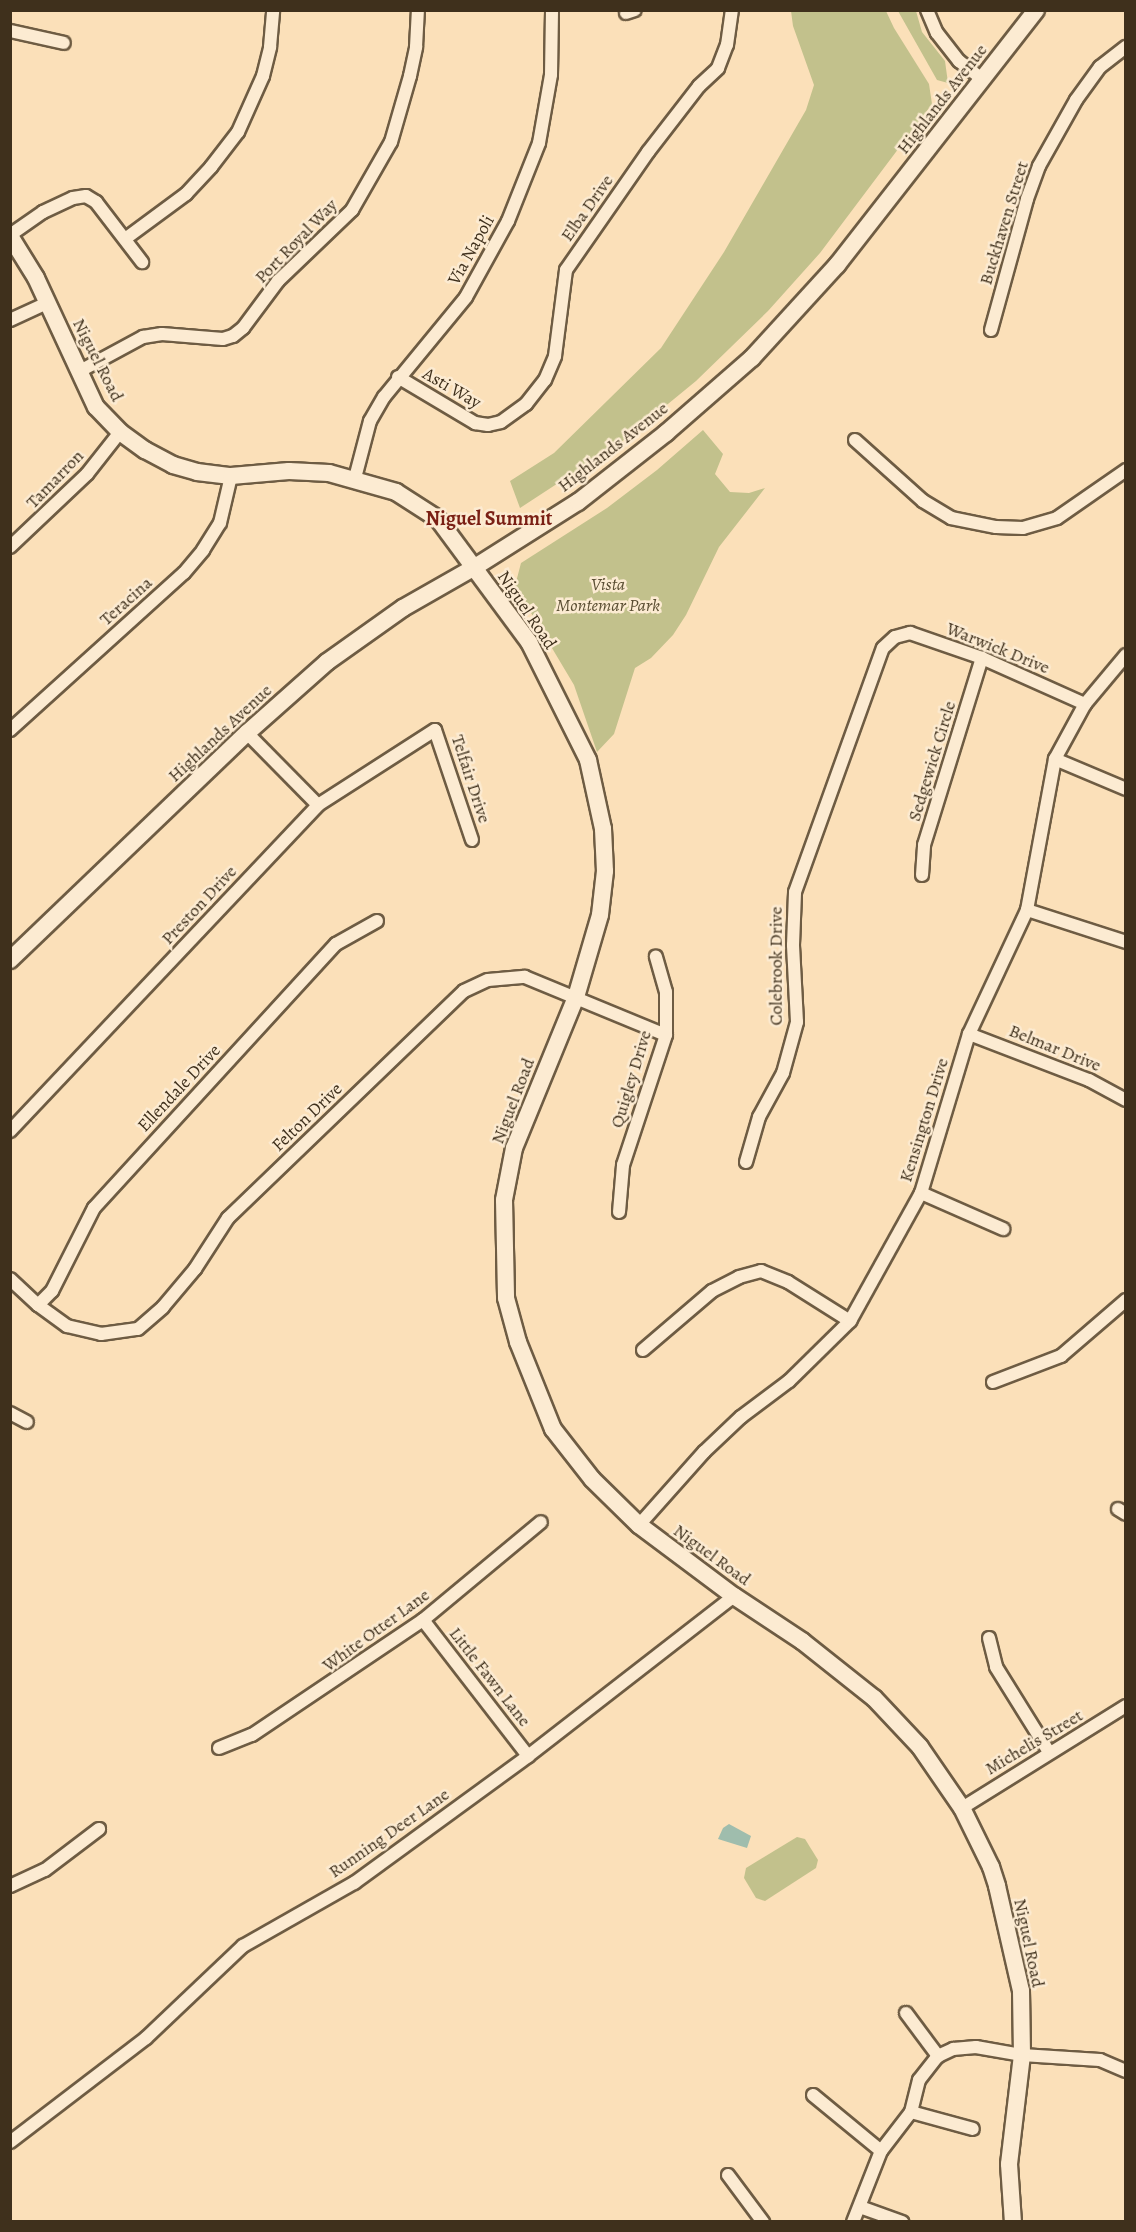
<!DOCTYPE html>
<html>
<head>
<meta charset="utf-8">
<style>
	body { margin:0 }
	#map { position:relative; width:1136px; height:2232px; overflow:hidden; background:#fbe0b9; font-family:Alegreya,serif }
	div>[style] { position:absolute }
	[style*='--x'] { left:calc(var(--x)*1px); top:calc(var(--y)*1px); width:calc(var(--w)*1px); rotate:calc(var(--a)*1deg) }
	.green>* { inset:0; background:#c2c18c }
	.water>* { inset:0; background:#9fbdad }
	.roads { filter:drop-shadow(2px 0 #6e5c43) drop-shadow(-2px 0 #6e5c43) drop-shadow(0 2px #6e5c43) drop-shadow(0 -2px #6e5c43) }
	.street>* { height:12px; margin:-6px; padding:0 6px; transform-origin:6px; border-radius:6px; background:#fcebd2 }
	.secondary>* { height:16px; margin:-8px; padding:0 8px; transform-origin:8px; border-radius:8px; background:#fcebd2 }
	span { translate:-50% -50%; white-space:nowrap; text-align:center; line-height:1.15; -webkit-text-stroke:5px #fcebd2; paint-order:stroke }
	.street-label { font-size:18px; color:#3f301c }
	.park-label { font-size:18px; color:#594d32; font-style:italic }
	.neighbourhood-label { font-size:20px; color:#7a1f14; font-weight:700 }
	.frame { position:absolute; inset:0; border:12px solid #3f301c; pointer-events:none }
</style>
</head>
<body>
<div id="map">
	<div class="green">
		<div style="clip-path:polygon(791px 11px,886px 11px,894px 28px,929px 84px,932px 104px,820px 253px,768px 311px,696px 381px,624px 440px,520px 508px,510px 481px,554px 453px,661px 348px,724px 252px,806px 110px,814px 85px,793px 26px)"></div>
		<div style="clip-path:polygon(898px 11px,916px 11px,922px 32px,945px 61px,948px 83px,937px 80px)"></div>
		<div style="clip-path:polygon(703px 430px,723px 454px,715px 474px,730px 492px,749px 493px,765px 488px,719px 547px,686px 615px,673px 635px,651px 658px,635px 668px,614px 734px,597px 752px,574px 685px,515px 586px,521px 563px,607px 508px,657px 470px)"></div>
		<div style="clip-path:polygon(797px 1837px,805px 1839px,818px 1860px,816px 1868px,765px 1901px,756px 1898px,744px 1878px,746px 1868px)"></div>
	</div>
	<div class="water">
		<div style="clip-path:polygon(729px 1824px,751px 1836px,747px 1848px,718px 1839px,723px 1828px)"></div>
	</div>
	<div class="roads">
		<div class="street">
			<div style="--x:927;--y:10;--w:25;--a:67"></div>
			<div style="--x:937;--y:33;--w:36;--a:52"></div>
			<div style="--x:959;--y:61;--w:29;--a:38"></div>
			<div style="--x:626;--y:13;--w:9;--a:-18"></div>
			<div style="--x:10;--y:31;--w:55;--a:12.5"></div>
			<div style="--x:10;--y:235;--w:40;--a:-34.9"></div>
			<div style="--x:43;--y:212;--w:33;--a:-25"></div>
			<div style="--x:73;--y:198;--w:13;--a:-9"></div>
			<div style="--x:86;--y:196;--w:12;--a:31"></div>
			<div style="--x:96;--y:202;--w:76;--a:52.5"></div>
			<div style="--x:125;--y:239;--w:76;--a:-36.4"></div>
			<div style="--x:186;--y:194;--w:37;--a:-47"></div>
			<div style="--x:211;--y:167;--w:44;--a:-52.4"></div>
			<div style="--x:238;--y:132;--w:61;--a:-65.9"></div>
			<div style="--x:263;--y:76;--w:30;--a:-76"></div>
			<div style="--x:270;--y:47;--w:37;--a:-85"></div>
			<div style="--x:10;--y:320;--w:41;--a:-24.7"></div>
			<div style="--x:991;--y:330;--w:136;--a:-74.6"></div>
			<div style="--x:1027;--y:199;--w:35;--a:-70"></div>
			<div style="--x:1039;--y:166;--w:76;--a:-60.7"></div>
			<div style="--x:1076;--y:100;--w:41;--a:-54"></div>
			<div style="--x:1100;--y:67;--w:33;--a:-38"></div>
			<div style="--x:80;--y:371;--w:72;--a:-28.4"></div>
			<div style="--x:143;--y:337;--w:19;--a:-9"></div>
			<div style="--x:162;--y:334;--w:61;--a:4.7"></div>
			<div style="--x:223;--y:339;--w:10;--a:-17"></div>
			<div style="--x:233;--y:336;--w:13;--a:-39"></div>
			<div style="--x:243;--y:328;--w:59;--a:-53.3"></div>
			<div style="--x:278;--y:281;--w:103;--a:-43.8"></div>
			<div style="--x:352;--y:210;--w:78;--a:-60.2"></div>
			<div style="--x:391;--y:142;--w:69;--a:-73.9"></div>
			<div style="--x:410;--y:76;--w:30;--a:-78"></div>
			<div style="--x:416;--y:47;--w:37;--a:-87"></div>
			<div style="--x:398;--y:377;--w:90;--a:30.9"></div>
			<div style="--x:475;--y:423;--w:13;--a:9"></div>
			<div style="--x:488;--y:425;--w:13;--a:-13"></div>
			<div style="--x:501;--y:422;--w:31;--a:-36"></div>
			<div style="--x:526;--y:404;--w:31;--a:-52"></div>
			<div style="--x:545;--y:380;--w:26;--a:-67"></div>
			<div style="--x:555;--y:356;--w:87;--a:-82.7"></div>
			<div style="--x:566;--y:270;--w:144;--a:-55.2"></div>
			<div style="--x:648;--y:152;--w:83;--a:-52.3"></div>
			<div style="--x:699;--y:86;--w:26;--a:-43"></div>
			<div style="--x:718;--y:68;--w:25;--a:-69"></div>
			<div style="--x:727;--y:45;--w:35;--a:-82"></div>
			<div style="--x:855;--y:440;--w:91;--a:41.9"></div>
			<div style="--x:923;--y:501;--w:33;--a:31"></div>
			<div style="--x:951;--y:518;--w:46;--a:11.3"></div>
			<div style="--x:996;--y:527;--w:27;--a:2"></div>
			<div style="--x:1023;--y:528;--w:35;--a:-16"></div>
			<div style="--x:1057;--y:518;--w:84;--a:-34.8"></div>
			<div style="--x:355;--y:478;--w:59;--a:-75.3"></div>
			<div style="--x:370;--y:421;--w:28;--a:-60"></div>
			<div style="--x:384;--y:397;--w:129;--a:-50.6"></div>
			<div style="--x:466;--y:297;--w:87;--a:-61.1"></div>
			<div style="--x:508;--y:221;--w:84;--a:-68.3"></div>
			<div style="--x:539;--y:143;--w:69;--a:-80"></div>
			<div style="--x:551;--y:75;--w:65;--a:-89.1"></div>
			<div style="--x:10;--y:547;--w:106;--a:-43.5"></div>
			<div style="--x:87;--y:474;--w:53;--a:-51.8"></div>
			<div style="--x:10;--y:730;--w:234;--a:-42.1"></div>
			<div style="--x:184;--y:573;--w:30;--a:-50"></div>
			<div style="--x:203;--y:550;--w:32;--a:-58"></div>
			<div style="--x:220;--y:523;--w:48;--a:-76.8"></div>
			<div style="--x:247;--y:733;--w:101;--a:45.4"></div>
			<div style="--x:1055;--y:759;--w:77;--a:22.9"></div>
			<div style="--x:922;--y:875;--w:30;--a:-86"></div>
			<div style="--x:924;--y:845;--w:196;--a:-72.8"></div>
			<div style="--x:1027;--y:910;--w:104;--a:17.9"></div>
			<div style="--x:969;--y:1034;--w:129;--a:21"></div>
			<div style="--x:1089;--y:1080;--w:42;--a:28.4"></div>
			<div style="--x:10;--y:1131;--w:448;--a:-46.6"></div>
			<div style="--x:318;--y:805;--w:139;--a:-32.7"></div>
			<div style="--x:435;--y:730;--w:116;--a:71.4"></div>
			<div style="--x:746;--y:1162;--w:47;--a:-73.9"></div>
			<div style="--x:759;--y:1117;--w:50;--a:-61.4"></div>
			<div style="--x:783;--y:1073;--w:53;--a:-74.6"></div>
			<div style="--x:797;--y:1022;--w:77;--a:-93"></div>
			<div style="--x:793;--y:945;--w:53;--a:-87.8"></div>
			<div style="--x:795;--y:892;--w:259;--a:-70.2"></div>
			<div style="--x:883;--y:648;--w:16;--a:-43"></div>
			<div style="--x:895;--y:637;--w:16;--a:-15"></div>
			<div style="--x:910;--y:633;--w:76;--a:19.1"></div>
			<div style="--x:982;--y:658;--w:113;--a:24.1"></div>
			<div style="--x:921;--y:1193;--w:90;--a:23.7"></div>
			<div style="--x:619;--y:1212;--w:47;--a:-85.1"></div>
			<div style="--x:623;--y:1165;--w:137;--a:-71.7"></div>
			<div style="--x:666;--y:1035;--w:43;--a:-90"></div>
			<div style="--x:666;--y:992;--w:37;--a:-106"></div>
			<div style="--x:10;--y:1279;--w:38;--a:43"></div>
			<div style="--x:38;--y:1305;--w:36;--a:36"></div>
			<div style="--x:67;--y:1326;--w:35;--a:13"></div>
			<div style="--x:101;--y:1334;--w:37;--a:-8"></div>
			<div style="--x:138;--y:1329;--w:33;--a:-41"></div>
			<div style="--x:163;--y:1307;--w:50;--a:-49.9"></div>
			<div style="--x:195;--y:1269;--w:61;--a:-57.1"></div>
			<div style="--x:228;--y:1218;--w:327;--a:-43.9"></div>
			<div style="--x:464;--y:991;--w:26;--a:-25"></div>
			<div style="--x:488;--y:980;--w:37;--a:-5"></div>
			<div style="--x:525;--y:977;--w:152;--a:22.4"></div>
			<div style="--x:38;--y:1305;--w:20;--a:-45"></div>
			<div style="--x:52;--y:1291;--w:93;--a:-63.2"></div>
			<div style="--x:94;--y:1208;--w:358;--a:-47.5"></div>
			<div style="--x:336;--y:944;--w:47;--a:-29.3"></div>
			<div style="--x:643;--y:1350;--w:91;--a:-40.5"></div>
			<div style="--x:712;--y:1291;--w:30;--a:-27"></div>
			<div style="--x:739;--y:1277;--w:23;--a:-15"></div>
			<div style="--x:761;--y:1271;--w:29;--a:22"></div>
			<div style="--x:788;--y:1282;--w:73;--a:32.2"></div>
			<div style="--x:993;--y:1382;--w:73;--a:-20.9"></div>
			<div style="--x:1061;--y:1356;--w:86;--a:-40.7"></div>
			<div style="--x:10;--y:1413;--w:19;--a:28"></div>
			<div style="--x:1118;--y:1509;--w:9;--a:32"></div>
			<div style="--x:639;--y:1525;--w:98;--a:-48.3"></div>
			<div style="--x:704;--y:1452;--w:51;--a:-43.4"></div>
			<div style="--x:741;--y:1417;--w:60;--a:-36.9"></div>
			<div style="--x:789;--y:1381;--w:86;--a:-44.5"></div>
			<div style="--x:850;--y:1321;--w:146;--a:-61"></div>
			<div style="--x:921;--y:1193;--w:166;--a:-73.2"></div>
			<div style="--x:969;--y:1034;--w:137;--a:-64.9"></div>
			<div style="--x:1027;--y:910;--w:154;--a:-79.5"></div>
			<div style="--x:1055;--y:759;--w:63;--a:-61.4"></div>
			<div style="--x:1085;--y:704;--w:64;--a:-50.1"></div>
			<div style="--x:423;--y:1620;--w:172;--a:52.3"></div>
			<div style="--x:989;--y:1638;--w:30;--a:76"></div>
			<div style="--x:996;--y:1667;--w:100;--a:58.1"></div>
			<div style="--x:219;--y:1748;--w:35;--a:-22"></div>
			<div style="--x:252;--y:1735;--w:206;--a:-33.9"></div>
			<div style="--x:423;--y:1620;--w:153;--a:-39.7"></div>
			<div style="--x:962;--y:1808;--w:193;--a:-31.9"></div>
			<div style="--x:10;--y:1886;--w:38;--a:-25"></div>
			<div style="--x:45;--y:1870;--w:68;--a:-37.2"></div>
			<div style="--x:906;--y:2013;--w:54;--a:53.3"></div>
			<div style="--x:813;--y:2095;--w:88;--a:39.5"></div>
			<div style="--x:911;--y:2112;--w:64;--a:15.3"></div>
			<div style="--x:10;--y:2142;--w:171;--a:-37.4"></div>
			<div style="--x:146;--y:2038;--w:134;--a:-43.5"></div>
			<div style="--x:243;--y:1946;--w:128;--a:-29.6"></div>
			<div style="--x:354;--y:1883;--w:215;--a:-36.1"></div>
			<div style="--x:528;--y:1756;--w:261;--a:-37.8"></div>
			<div style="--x:728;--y:2175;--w:59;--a:53.3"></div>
			<div style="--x:860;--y:2207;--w:45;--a:19.7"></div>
			<div style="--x:853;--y:2222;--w:76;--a:-68.5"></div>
			<div style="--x:881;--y:2151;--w:49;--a:-52.4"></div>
			<div style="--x:911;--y:2112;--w:33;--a:-76"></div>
			<div style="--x:919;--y:2080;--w:31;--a:-52"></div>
			<div style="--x:938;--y:2056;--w:17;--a:-25"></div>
			<div style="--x:953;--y:2049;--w:23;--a:-5"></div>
			<div style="--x:976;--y:2047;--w:47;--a:9.9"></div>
			<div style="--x:1022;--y:2055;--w:78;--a:3.7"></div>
			<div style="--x:1100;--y:2060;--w:28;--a:23"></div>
		</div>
		<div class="secondary">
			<div style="--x:10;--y:236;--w:49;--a:58.2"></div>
			<div style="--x:36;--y:278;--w:142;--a:65.1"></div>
			<div style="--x:96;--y:407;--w:35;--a:46"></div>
			<div style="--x:120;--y:432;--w:31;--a:36"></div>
			<div style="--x:145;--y:450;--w:32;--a:28"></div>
			<div style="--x:173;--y:465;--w:25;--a:16"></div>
			<div style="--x:197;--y:472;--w:34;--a:7"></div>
			<div style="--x:231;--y:476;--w:58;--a:-4.9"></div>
			<div style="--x:289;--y:471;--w:40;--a:2.9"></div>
			<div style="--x:329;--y:473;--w:70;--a:15.8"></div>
			<div style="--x:396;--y:492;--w:50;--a:32.7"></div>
			<div style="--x:438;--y:519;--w:153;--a:53.5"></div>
			<div style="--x:529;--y:642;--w:132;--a:63.4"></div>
			<div style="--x:588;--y:760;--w:71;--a:77.7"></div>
			<div style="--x:603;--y:829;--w:42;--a:87.3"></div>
			<div style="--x:605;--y:871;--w:44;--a:96.5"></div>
			<div style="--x:600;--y:915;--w:85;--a:106.3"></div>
			<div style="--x:576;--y:997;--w:163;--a:112.3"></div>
			<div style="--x:514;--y:1148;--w:53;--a:100.9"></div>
			<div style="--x:504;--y:1200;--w:98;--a:88.8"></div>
			<div style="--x:506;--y:1298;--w:46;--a:74.7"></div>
			<div style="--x:518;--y:1342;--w:94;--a:68.1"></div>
			<div style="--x:553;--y:1429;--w:63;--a:52"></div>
			<div style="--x:592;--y:1479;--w:66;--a:44.4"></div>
			<div style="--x:639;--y:1525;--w:119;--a:36.8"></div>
			<div style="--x:734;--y:1596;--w:82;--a:33.5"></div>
			<div style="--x:802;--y:1641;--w:92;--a:38.4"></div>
			<div style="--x:874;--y:1698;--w:67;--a:46.8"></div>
			<div style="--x:920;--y:1747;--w:74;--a:55.5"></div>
			<div style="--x:962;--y:1808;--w:66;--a:63.8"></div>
			<div style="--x:991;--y:1867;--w:20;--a:72"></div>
			<div style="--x:997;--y:1886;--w:108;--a:77.1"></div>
			<div style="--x:1021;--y:1991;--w:64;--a:89.1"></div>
			<div style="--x:1022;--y:2055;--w:110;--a:96.8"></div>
			<div style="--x:1009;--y:2164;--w:58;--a:86.1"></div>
			<div style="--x:10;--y:960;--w:328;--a:-43.8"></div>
			<div style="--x:247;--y:733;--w:107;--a:-41.6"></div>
			<div style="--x:327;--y:662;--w:93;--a:-35.4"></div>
			<div style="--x:403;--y:608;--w:83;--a:-29.7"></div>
			<div style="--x:475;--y:567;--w:122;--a:-32.3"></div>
			<div style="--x:578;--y:502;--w:112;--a:-38.1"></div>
			<div style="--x:666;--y:433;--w:114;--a:-41.1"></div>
			<div style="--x:752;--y:358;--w:126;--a:-47.6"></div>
			<div style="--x:837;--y:265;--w:323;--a:-52"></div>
		</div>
	</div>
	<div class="street-label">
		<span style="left:942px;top:99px;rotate:-52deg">Highlands Avenue</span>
		<span style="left:587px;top:208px;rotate:-55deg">Elba Drive</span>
		<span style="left:1004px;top:223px;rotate:-73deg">Buckhaven Street</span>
		<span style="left:296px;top:241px;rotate:-46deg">Port Royal Way</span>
		<span style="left:471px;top:250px;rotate:-61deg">Via Napoli</span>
		<span style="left:98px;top:360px;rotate:63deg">Niguel Road</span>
		<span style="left:452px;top:388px;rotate:30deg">Asti Way</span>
		<span style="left:613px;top:447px;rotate:-38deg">Highlands Avenue</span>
		<span style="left:55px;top:479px;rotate:-46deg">Tamarron</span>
		<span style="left:126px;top:601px;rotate:-42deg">Teracina</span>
		<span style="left:527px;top:610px;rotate:56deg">Niguel Road</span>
		<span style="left:998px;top:648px;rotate:22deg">Warwick Drive</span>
		<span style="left:220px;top:733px;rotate:-43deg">Highlands Avenue</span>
		<span style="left:932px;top:761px;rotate:-73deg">Sedgewick Circle</span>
		<span style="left:471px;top:779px;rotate:72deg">Telfair Drive</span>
		<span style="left:199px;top:905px;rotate:-47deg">Preston Drive</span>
		<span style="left:776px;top:966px;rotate:-90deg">Colebrook Drive</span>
		<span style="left:1055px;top:1048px;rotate:22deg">Belmar Drive</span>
		<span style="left:631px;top:1079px;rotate:-73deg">Quigley Drive</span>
		<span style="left:179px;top:1088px;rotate:-47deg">Ellendale Drive</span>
		<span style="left:513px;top:1101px;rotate:-69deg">Niguel Road</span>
		<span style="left:307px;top:1117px;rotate:-44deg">Felton Drive</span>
		<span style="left:924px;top:1120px;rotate:-73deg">Kensington Drive</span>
		<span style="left:712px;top:1555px;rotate:36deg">Niguel Road</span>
		<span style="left:376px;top:1630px;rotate:-36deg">White Otter Lane</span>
		<span style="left:490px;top:1677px;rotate:52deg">Little Fawn Lane</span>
		<span style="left:1034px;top:1742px;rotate:-31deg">Michelis Street</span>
		<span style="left:389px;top:1833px;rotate:-35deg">Running Deer Lane</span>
		<span style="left:1029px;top:1943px;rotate:78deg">Niguel Road</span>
	</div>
	<div class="park-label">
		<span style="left:608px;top:595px">Vista<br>Montemar Park</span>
	</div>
	<div class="neighbourhood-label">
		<span style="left:489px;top:518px">Niguel Summit</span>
	</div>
	<div class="frame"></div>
</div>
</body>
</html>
